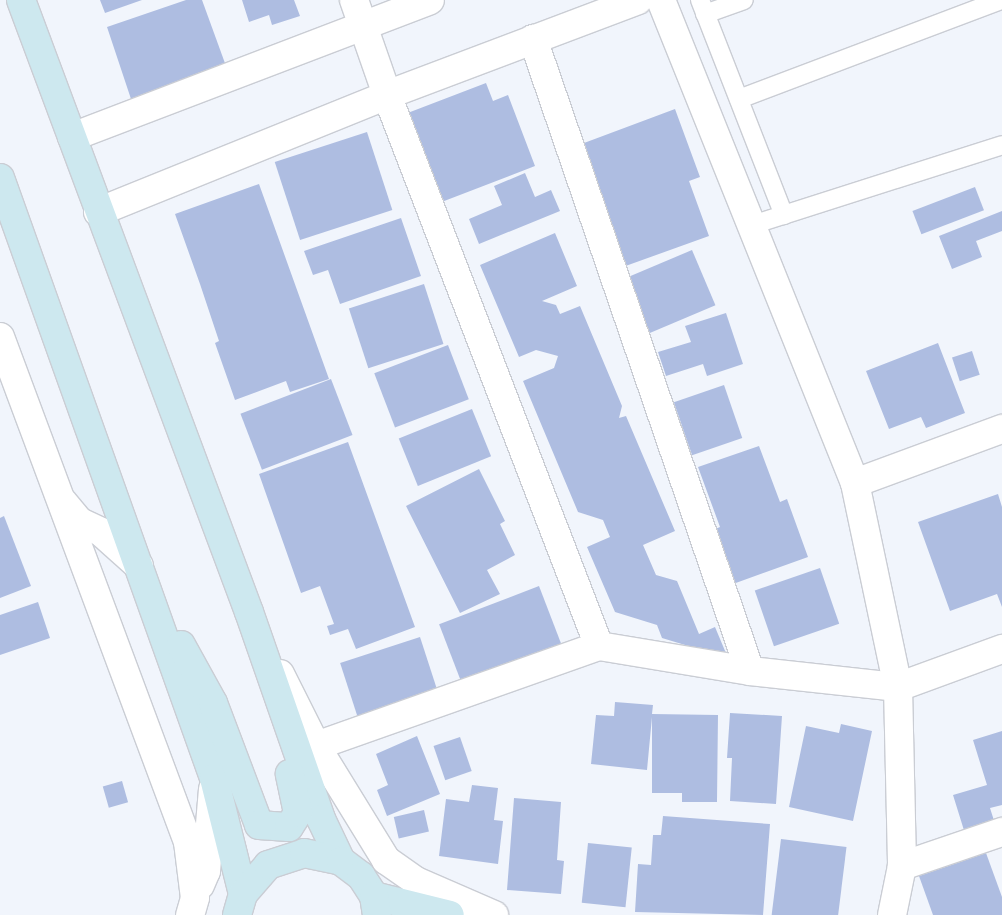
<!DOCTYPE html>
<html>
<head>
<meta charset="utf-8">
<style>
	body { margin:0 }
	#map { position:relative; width:1002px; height:915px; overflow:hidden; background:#f1f5fc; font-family:"PT Serif",serif }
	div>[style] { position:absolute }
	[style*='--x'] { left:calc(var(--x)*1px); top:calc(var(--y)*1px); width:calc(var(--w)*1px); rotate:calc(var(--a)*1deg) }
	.building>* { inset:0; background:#aebde1; transform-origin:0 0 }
	.roads { filter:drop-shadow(1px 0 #cacdd4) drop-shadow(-1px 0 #cacdd4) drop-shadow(0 1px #cacdd4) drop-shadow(0 -1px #cacdd4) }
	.lane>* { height:18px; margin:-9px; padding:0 9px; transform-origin:9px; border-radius:9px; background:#fff }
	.street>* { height:28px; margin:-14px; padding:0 14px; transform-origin:14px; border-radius:14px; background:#fff }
	.secondary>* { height:28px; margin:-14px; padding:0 14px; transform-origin:14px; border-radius:14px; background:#cde8ef }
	span { translate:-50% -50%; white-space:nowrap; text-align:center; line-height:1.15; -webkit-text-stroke:5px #fff; paint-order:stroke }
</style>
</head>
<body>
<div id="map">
	<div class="building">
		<div style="clip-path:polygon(100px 0,142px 0,105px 13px)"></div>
		<div style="clip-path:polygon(186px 0,202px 0,226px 66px,131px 99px,107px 27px)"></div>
		<div style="clip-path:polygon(242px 0,294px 0,300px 16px,272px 25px,269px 15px,249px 22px)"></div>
		<div style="clip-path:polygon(486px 83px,493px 101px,508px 95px,535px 166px,439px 203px,405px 114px)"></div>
		<div style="clip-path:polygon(675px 109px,700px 177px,689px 181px,709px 236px,620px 268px,576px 146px)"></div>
		<div style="left:367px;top:132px;width:82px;height:97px;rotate:72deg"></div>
		<div style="clip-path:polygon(525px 173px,535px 197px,551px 190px,560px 211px,479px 244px,469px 219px,502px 205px,494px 186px)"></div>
		<div style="clip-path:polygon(259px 184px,329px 379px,290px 392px,286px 381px,235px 400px,215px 343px,219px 341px,200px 284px,175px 214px)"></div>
		<div style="left:975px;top:187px;width:25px;height:67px;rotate:69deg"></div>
		<div style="clip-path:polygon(1002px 211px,1002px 231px,976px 241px,982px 257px,952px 269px,939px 236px)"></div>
		<div style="clip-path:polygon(401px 218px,421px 276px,340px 304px,328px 270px,313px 275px,304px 251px)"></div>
		<div style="clip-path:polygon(555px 233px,577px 286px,542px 301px,556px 305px,560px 314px,580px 306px,622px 406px,619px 418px,626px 416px,675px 531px,643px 545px,656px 575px,677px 581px,699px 634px,715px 627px,728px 658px,662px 638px,657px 625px,615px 612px,587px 547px,610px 537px,603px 520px,578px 512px,523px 381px,554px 368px,558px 356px,536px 350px,519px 357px,480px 265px)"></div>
		<div style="left:692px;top:250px;width:60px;height:79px;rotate:67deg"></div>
		<div style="left:424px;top:284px;width:63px;height:79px;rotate:72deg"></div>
		<div style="clip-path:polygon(726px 313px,743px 364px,707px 376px,703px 364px,666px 376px,658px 352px,691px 342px,685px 326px)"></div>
		<div style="clip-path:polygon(938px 343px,965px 413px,926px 428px,921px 417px,889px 429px,866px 371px)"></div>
		<div style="left:448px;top:345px;width:58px;height:79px;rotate:69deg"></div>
		<div style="left:972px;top:351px;width:25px;height:21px;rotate:72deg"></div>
		<div style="left:331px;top:379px;width:60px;height:97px;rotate:69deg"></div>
		<div style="left:724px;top:385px;width:56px;height:53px;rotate:71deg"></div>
		<div style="left:472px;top:409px;width:51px;height:79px;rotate:68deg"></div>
		<div style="clip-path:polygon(348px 442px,415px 627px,356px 649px,348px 629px,330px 635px,327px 626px,334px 624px,320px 586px,301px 593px,259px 474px)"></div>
		<div style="clip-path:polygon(759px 446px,780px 502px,787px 499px,808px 557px,733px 584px,713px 530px,720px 527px,698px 467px)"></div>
		<div style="clip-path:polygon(479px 469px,505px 521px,500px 524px,515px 555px,487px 570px,500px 594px,460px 613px,406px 506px)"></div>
		<div style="clip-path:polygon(998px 494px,1002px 507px,1002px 607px,997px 594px,950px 611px,918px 522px)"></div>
		<div style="clip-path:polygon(4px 516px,31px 586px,0 598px,0 518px)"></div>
		<div style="left:820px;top:568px;width:59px;height:69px;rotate:71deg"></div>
		<div style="left:539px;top:586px;width:64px;height:107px;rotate:69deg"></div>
		<div style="clip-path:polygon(38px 602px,50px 638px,0 655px,0 615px)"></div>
		<div style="left:420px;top:637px;width:57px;height:84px;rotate:72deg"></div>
		<div style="clip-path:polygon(615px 702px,653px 705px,652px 714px,718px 715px,717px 802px,682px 802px,682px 793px,652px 793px,652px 717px,647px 770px,591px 764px,596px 715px,614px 716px)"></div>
		<div style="clip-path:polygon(730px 713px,782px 716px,776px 804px,730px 801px,732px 758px,727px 758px)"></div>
		<div style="clip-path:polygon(841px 724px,872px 731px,853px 821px,789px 807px,806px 726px,839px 733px)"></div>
		<div style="clip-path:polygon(1002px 731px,1002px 805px,990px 808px,997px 830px,967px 840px,953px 795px,987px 785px,973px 740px)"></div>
		<div style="clip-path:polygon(417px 736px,440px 794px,387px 816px,377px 790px,388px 785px,376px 754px)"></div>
		<div style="left:460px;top:737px;width:36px;height:28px;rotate:71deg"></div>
		<div style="left:122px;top:781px;width:22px;height:20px;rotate:74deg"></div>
		<div style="clip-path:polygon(472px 785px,498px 788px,494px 820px,503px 821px,498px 864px,439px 856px,446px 799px,469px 802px)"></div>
		<div style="clip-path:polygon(514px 798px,561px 802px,557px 860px,564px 861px,561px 894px,507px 890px)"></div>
		<div style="left:424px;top:810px;width:22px;height:31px;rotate:77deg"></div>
		<div style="clip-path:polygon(663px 816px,770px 824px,763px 915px,635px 912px,638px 864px,651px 865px,653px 835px,661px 835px)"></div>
		<div style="left:781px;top:839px;width:66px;height:77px;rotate:7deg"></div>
		<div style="left:588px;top:843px;width:44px;height:60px;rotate:6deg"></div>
		<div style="clip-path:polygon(986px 853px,1002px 897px,1002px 915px,933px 915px,919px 876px)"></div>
	</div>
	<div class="roads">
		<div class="lane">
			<div style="--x:700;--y:0;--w:231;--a:68.7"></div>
			<div style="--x:705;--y:14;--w:41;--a:-19.7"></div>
			<div style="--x:739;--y:99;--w:280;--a:-20.7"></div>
			<div style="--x:752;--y:225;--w:262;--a:-17.7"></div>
		</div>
		<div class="street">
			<div style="--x:354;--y:0;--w:101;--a:70.8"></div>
			<div style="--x:387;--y:95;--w:590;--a:68.96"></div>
			<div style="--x:599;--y:646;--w:153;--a:9.4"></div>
			<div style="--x:750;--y:671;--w:149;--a:6.2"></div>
			<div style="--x:898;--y:687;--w:111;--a:-20.1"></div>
			<div style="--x:661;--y:0;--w:521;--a:68.12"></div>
			<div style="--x:855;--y:483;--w:208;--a:78.1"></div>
			<div style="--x:898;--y:687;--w:179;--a:88.7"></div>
			<div style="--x:902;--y:866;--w:50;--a:101.5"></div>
			<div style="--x:533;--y:39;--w:668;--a:71.05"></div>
			<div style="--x:72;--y:137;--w:383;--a:-20.9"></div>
			<div style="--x:98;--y:212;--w:312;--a:-22"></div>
			<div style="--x:387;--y:95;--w:268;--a:-20.7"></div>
			<div style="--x:0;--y:337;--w:539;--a:69.58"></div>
			<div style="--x:188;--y:842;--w:56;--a:82.9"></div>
			<div style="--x:195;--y:898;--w:18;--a:106"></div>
			<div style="--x:855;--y:483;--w:157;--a:-20.2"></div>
			<div style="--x:63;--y:502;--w:26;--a:50"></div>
			<div style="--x:80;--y:522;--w:23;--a:25"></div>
			<div style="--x:101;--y:532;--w:51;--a:41.8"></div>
			<div style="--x:280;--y:674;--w:80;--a:63.4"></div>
			<div style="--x:316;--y:746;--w:134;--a:58.4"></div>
			<div style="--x:386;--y:860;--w:39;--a:35"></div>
			<div style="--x:418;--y:882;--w:83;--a:23.5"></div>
			<div style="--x:316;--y:746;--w:300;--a:-19.5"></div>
			<div style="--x:902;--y:866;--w:106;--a:-18.8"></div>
			<div style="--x:200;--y:885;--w:15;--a:-67"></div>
			<div style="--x:206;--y:871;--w:82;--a:-85.1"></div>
		</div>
		<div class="secondary">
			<div style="--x:21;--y:0;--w:653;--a:69.57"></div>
			<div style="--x:249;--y:612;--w:219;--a:70.8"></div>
			<div style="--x:321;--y:819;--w:47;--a:64.5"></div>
			<div style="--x:0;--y:178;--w:637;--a:70.37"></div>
			<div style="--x:214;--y:778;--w:120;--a:76"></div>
			<div style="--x:181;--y:645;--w:66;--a:61.1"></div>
			<div style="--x:213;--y:703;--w:130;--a:69.3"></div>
			<div style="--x:259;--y:825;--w:30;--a:4"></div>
			<div style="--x:289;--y:827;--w:17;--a:-57"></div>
			<div style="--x:298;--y:813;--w:40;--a:-102"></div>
			<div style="--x:374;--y:896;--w:78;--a:14"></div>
			<div style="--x:237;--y:915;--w:22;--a:-74"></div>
			<div style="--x:243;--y:894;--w:38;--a:-49"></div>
			<div style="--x:268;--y:865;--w:38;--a:-18"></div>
			<div style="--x:304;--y:853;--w:38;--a:12"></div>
			<div style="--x:341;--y:861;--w:25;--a:37"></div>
			<div style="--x:361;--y:876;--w:24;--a:57"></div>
			<div style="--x:374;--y:896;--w:19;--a:81"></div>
		</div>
	</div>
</div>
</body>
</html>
